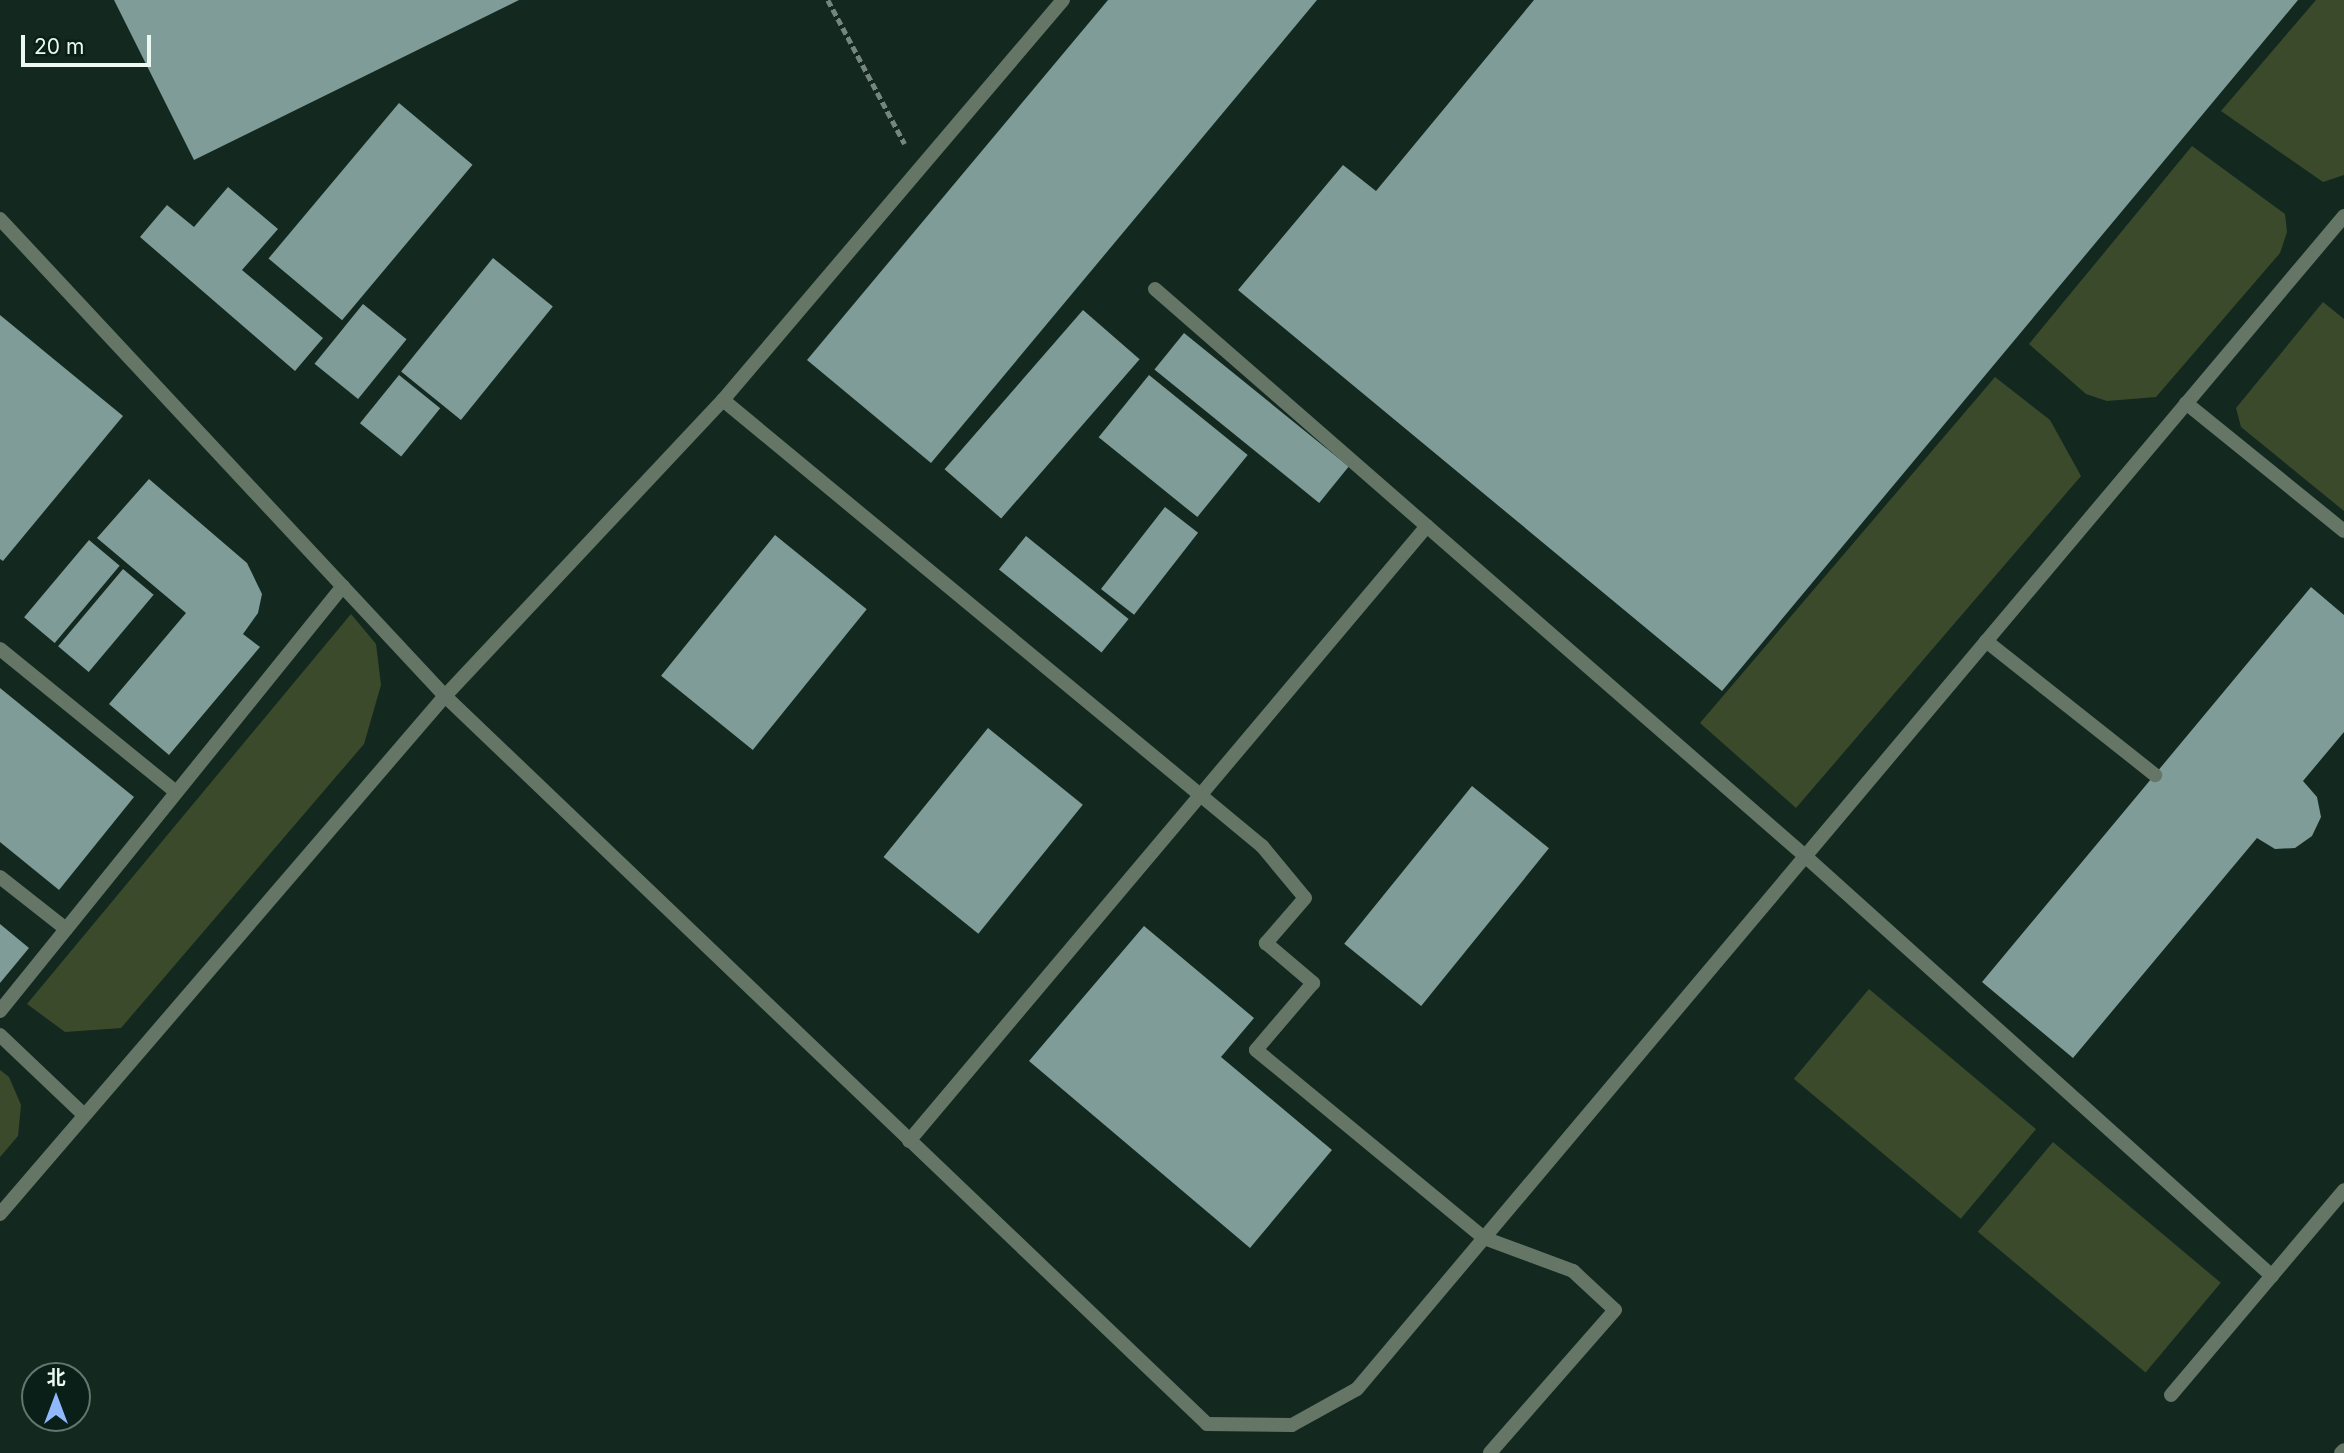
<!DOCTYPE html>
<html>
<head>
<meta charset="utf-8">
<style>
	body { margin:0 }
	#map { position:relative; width:2344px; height:1453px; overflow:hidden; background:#132920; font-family:Inter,"Noto Sans SC",sans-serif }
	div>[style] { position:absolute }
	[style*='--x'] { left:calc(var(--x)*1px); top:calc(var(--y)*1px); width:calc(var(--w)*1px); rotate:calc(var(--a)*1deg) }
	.green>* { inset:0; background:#3c4a2c; transform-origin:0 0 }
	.building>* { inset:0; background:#7f9c98; transform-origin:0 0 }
	.path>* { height:4.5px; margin-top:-2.25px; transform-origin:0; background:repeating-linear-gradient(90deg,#74867e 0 7px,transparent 0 10.5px) }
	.service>* { height:14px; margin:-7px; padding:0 7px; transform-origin:7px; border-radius:7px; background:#657566 }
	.minor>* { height:14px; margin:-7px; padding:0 7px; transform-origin:7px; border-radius:7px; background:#657566 }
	span { translate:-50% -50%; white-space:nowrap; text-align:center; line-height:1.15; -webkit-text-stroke:7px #091f17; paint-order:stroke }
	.north { position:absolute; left:21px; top:1362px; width:70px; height:70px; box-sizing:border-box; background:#091f17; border:2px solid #63766f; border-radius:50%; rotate:0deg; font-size:19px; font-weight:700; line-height:28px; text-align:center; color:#ebf9f2 }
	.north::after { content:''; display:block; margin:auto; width:24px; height:32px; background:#91b8fd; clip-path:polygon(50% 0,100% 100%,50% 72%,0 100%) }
	.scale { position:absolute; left:21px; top:35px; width:130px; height:32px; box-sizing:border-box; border:4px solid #ebf9f2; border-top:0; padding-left:9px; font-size:21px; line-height:24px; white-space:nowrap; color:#ebf9f2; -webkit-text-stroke:5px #091f17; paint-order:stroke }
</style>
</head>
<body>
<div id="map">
	<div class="green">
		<div style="clip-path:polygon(2316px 0,2344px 0,2344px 175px,2323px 182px,2221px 111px)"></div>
		<div style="clip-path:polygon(2192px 146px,2285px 214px,2287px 232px,2280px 253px,2156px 397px,2107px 401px,2086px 394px,2029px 344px)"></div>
		<div style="clip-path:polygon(2323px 302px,2344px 319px,2344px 511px,2241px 427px,2236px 408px)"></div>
		<div style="clip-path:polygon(1995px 377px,2050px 420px,2081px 476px,1796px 808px,1700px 723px)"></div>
		<div style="clip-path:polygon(351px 614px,376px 644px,381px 685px,364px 744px,121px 1028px,65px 1032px,27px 1004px)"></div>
		<div style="left:1869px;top:989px;width:218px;height:117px;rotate:40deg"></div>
		<div style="clip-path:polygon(0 1070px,9px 1077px,21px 1105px,18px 1136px,0 1157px)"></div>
		<div style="left:2053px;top:1142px;width:219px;height:117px;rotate:40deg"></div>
	</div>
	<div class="building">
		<div style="clip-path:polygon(114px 0,519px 0,194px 160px)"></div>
		<div style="clip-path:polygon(1108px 0,1317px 0,931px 463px,807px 360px)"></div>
		<div style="clip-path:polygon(1534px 0,2298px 0,1722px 691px,1238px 290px,1343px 165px,1376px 191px)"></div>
		<div style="left:399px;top:103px;width:96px;height:203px;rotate:40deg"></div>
		<div style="clip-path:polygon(228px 187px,278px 229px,242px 270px,323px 338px,295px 371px,140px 237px,167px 205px,194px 227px)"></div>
		<div style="left:493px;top:258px;width:77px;height:146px;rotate:39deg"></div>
		<div style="left:363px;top:304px;width:56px;height:77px;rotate:39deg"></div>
		<div style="left:1083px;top:310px;width:75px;height:211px;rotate:41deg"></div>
		<div style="clip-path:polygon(0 315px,123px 416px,3px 561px,0 559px)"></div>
		<div style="left:1184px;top:333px;width:212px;height:47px;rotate:39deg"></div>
		<div style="left:399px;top:375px;width:53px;height:62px;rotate:39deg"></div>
		<div style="left:1149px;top:375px;width:127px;height:80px;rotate:39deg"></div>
		<div style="clip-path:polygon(149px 479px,247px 563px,262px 594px,258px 613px,243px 634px,260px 647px,169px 755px,109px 704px,186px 613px,97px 538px)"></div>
		<div style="left:1165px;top:507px;width:42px;height:104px;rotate:38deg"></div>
		<div style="left:775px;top:535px;width:118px;height:181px;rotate:39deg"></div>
		<div style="left:1026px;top:536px;width:132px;height:43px;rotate:39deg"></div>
		<div style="left:89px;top:540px;width:40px;height:101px;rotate:40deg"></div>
		<div style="left:123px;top:569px;width:40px;height:101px;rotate:40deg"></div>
		<div style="clip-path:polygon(2311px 587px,2344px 615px,2344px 732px,2303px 781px,2317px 797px,2321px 817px,2312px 836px,2295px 848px,2275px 849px,2257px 838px,2073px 1058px,1982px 982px)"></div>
		<div style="clip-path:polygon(0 688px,134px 797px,59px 890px,0 842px)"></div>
		<div style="left:988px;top:728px;width:122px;height:166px;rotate:39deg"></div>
		<div style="left:1472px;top:786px;width:99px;height:203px;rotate:39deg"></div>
		<div style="clip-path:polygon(0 924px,29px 948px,0 983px)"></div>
		<div style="clip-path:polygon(1144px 926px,1254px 1018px,1221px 1057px,1332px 1150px,1250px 1248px,1029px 1061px)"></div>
	</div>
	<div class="path">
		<div style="--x:828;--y:0;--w:163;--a:61.9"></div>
	</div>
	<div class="service">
		<div style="--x:0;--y:219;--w:652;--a:46.99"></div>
		<div style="--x:445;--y:696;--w:1054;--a:43.69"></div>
		<div style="--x:1207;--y:1424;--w:85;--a:0.7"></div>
		<div style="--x:1292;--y:1425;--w:74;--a:-29"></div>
		<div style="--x:1357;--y:1389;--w:1533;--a:-49.92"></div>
		<div style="--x:1155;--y:289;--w:863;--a:41.1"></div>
		<div style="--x:1805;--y:856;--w:628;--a:41.97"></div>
		<div style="--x:723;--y:400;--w:700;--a:39.61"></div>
		<div style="--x:1262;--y:846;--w:67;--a:50.4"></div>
		<div style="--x:1305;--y:898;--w:60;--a:130.9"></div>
		<div style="--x:1266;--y:943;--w:62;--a:40.4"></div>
		<div style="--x:1313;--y:983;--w:88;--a:130.4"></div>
		<div style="--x:1256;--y:1050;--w:296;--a:39.5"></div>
		<div style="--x:1484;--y:1238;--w:95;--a:20.3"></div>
		<div style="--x:1573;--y:1271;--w:57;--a:42.9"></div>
		<div style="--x:1615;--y:1310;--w:190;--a:131.2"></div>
		<div style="--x:2186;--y:403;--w:203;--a:39"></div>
		<div style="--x:1986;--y:641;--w:216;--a:38.4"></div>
		<div style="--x:0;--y:649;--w:227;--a:39.1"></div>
		<div style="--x:0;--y:877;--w:84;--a:38.2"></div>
		<div style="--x:0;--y:1011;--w:546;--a:-51.09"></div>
		<div style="--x:0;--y:1035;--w:113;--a:43.6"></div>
		<div style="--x:909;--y:1141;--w:804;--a:-49.89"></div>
		<div style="--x:0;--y:1214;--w:683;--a:-49.34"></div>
		<div style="--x:445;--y:696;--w:406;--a:-46.8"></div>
		<div style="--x:723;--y:400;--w:525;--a:-49.64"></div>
		<div style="--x:2171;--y:1395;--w:268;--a:-49.8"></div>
	</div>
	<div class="minor">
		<div style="--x:2341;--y:1453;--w:4;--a:-45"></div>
	</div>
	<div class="north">北</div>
	<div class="scale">20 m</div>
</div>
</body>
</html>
